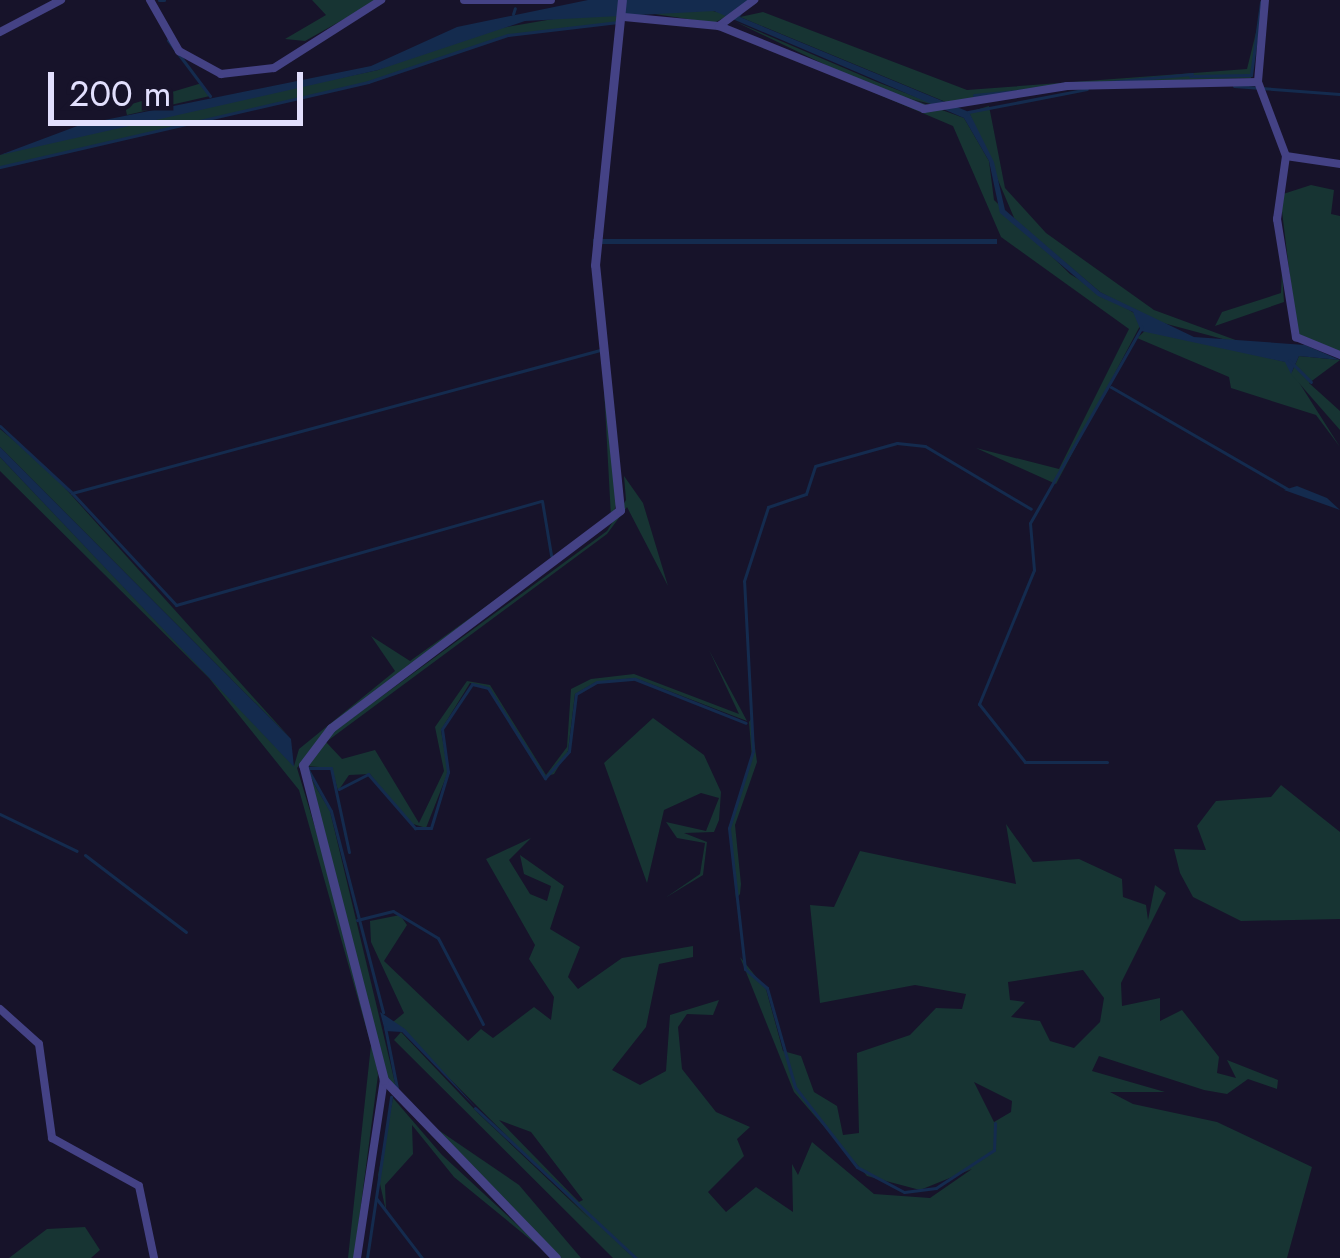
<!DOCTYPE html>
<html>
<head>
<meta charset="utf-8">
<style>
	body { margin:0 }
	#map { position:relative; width:1340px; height:1258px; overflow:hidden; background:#17132a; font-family:Jost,sans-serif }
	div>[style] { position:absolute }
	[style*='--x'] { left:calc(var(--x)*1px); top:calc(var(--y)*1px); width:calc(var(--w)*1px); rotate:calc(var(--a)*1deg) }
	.green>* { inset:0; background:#173433 }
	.water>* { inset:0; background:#142b4e; transform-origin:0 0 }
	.stream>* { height:3px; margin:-1.5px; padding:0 1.5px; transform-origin:1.5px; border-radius:1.5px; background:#142b4e }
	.minor>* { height:8px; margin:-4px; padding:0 4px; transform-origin:4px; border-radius:4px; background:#444285 }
	.tertiary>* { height:9px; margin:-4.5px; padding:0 4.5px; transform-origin:4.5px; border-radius:4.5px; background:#444285 }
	span { translate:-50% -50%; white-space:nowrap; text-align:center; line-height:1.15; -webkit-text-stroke:9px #17132a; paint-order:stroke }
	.scale { position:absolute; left:48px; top:72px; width:255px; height:54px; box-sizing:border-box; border:6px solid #e2dffd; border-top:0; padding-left:15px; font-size:36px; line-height:42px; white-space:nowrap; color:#e2dffd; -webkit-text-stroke:9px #17132a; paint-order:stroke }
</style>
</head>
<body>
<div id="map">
	<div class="green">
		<div style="clip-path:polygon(312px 0,378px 0,305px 41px,285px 39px,326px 15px)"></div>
		<div style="clip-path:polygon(1264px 0,1251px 78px,1108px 82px,953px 105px,740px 17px,763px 12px,967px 90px,1247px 69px)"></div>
		<div style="clip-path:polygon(617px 8px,622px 22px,507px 35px,367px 82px,0 167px,0 155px,66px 136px,378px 70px,460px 35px)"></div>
		<div style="clip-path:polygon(628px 10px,713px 11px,729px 15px,714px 23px)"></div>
		<div style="clip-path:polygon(734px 21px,877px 82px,942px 107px,880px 91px)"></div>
		<div style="clip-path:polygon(757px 43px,964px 118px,989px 161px,994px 200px,1070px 274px,1134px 313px,1141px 324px,1056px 484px,976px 448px,1059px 469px,1129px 329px,1001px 237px,953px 126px)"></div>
		<div style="clip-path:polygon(202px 83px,210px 96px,127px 115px,125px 106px)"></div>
		<div style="clip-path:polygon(989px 106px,1005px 188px,1046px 233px,1154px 310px,1260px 349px,1152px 320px,1100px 292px,1015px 220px,969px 112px)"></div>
		<div style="clip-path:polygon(1311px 185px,1334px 190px,1331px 214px,1340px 216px,1340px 352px,1297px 335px,1280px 195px)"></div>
		<div style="clip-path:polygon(1282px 271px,1284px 302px,1215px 326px,1222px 312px,1281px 293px)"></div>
		<div style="clip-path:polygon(1147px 329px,1286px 362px,1340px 447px,1316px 415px,1231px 388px,1229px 377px,1137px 338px)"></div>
		<div style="clip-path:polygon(602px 352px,620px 490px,612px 519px,327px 731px,297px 768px,367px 999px,378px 1075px,354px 1258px,348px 1258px,371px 1045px,299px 790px,209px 678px,0 471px,0 457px,294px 766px,299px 749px,395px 671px,371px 636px,410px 661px,611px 517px)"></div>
		<div style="clip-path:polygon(1299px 356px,1340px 360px,1309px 383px,1340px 411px,1340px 430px,1291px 374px)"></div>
		<div style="clip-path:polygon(0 429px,47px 468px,291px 739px,0 447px)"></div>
		<div style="clip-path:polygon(624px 476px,643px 503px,668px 586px,627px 507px,607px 534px,326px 742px,342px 759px,375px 750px,419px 823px,444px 771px,435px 727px,467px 681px,490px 685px,546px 775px,567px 747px,571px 689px,591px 679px,634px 674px,739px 714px,709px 650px,747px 721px,635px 678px,596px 682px,575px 694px,568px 751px,554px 774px,544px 777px,489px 688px,470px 683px,441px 730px,448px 772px,426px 828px,410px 823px,370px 774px,349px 775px,338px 791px,332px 768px,306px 766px,329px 735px,607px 531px,626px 500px)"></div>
		<div style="clip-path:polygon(653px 718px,704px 755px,721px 792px,719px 820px,714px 832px,684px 833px,707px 842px,703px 875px,665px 898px,700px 874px,705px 843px,677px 838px,666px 822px,706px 831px,719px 798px,701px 793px,664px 810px,647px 883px,604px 763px)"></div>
		<div style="clip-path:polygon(749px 722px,751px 719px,757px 762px,735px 825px,741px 884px,740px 894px,736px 899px,730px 828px,752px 759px)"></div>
		<div style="clip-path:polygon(306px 770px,330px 811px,396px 1087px,388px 1081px)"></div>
		<div style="clip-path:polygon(1281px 785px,1340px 832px,1340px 919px,1241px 921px,1193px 897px,1180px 873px,1174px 849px,1206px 850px,1197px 826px,1216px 801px,1271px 797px)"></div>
		<div style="clip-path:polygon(evenodd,1006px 824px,1033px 862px,1079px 859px,1122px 879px,1123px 897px,1146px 905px,1148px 920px,1155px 885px,1166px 893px,1121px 983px,1122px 1006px,1160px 998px,1160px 1021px,1182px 1010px,1219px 1057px,1217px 1073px,1236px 1078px,1227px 1060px,1278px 1080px,1277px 1089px,1248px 1079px,1227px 1094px,1204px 1090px,1099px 1056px,1092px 1071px,1165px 1092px,1110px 1092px,1133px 1104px,1217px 1122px,1312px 1167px,1287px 1258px,637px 1258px,622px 1247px,634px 1258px,613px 1258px,394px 1040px,401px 1032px,479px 1114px,592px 1221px,393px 1022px,404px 1013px,371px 942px,370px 921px,400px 915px,407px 925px,384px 961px,468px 1041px,481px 1029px,493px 1038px,534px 1007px,551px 1020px,554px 997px,529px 959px,535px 945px,486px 859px,531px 838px,509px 860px,530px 894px,547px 901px,551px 886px,524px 874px,520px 855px,564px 886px,550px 929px,580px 947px,568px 977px,578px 989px,622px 958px,693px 946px,693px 957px,659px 964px,646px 1027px,612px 1070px,640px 1085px,666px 1071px,670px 1015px,719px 1000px,713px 1015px,687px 1014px,678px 1027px,682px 1069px,716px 1112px,750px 1127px,737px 1139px,744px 1156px,708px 1192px,726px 1212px,756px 1187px,793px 1212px,792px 1164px,798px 1175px,812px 1142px,874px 1194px,930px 1198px,972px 1169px,920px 1190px,867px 1176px,794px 1092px,740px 957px,766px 989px,783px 1051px,801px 1056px,814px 1092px,837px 1106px,843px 1135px,859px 1133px,857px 1053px,910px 1035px,936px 1008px,962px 1009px,966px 994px,915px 985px,820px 1003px,810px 905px,834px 907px,860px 851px,1016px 884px,1006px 824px,1083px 970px,1104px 998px,1100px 1022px,1074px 1048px,1050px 1041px,1040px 1021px,1011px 1017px,1025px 1002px,1010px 1000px,1008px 982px,1083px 970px,1006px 824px,974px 1082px,1012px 1101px,1011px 1112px,994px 1122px,974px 1082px,1006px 824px,499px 1120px,531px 1132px,583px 1200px,579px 1202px,499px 1120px)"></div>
		<div style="clip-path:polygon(393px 1098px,442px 1155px,553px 1258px,454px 1177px,412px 1125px,413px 1154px,385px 1185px,386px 1211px,378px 1175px)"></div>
		<div style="clip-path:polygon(406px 1108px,519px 1185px,581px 1258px,559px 1258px)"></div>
		<div style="clip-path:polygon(85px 1227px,100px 1250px,91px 1258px,9px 1258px,47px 1229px)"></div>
	</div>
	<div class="water">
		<div style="clip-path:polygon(588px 0,751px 0,740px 17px,969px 112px,994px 162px,1005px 210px,1100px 292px,1194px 337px,1305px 345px,1340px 360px,1299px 356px,1291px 374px,1285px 362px,1141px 331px,1133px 312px,1098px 296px,1000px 213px,989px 161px,964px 118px,714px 11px,525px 21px,378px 70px,0 155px,80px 125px,371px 66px,457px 27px)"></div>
		<div style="left:997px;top:239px;width:5px;height:404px;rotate:90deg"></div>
		<div style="clip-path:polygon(0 447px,291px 739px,294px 767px,0 457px)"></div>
		<div style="clip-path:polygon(1297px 486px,1327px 498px,1340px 510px,1284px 490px)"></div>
		<div style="clip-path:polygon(380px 1012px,405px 1029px,479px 1111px,402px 1032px,385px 1031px)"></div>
	</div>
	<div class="stream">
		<div style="--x:159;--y:0;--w:5;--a:0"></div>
		<div style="--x:513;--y:14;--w:6;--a:-72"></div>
		<div style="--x:168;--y:40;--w:70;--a:53.1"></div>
		<div style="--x:1190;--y:76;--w:61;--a:-0.9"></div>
		<div style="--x:1251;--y:75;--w:74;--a:-82.2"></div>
		<div style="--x:1234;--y:86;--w:106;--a:4.3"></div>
		<div style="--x:974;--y:95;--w:219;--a:-5.5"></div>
		<div style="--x:968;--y:112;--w:121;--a:-10.9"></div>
		<div style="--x:0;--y:167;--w:378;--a:-13"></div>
		<div style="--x:368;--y:82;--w:148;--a:-18.6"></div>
		<div style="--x:508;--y:35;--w:111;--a:-6.7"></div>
		<div style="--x:1289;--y:360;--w:31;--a:45"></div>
		<div style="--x:1111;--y:387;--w:204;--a:30"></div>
		<div style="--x:0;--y:426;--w:98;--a:42.9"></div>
		<div style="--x:72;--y:493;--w:547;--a:-15.15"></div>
		<div style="--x:72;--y:493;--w:153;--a:47.1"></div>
		<div style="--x:176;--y:605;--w:380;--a:-15.9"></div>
		<div style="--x:542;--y:501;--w:55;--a:80.5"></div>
		<div style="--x:1107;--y:762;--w:82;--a:180"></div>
		<div style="--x:1025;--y:762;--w:74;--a:-128.4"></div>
		<div style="--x:979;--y:704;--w:145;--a:-67.7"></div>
		<div style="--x:1034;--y:570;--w:47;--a:-94.9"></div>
		<div style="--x:1030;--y:523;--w:226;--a:-60.3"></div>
		<div style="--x:339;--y:789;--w:33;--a:-27"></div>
		<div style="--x:368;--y:774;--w:72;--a:49"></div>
		<div style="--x:415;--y:828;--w:16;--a:0"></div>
		<div style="--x:431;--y:828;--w:59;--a:-73.1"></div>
		<div style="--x:448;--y:772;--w:43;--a:-97.9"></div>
		<div style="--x:442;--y:729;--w:54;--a:-56.3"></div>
		<div style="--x:472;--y:684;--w:16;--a:14"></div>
		<div style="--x:488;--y:688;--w:107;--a:57.7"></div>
		<div style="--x:545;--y:778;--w:36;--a:-48"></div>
		<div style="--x:569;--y:751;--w:57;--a:-83"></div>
		<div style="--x:576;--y:694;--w:24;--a:-30"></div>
		<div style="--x:597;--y:682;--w:38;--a:-5"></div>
		<div style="--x:635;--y:679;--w:119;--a:21.6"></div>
		<div style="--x:0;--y:814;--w:85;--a:25.7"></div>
		<div style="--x:349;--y:852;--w:86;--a:-102.1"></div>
		<div style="--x:331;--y:768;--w:24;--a:180"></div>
		<div style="--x:307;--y:768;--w:49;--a:60.8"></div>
		<div style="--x:331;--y:811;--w:208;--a:75.5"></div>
		<div style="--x:85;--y:855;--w:127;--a:37.3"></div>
		<div style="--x:357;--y:920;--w:37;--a:-14"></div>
		<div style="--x:393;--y:911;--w:52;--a:31"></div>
		<div style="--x:438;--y:938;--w:97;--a:62.4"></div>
		<div style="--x:385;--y:1027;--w:62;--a:78.9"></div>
		<div style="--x:475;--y:1108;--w:220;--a:43"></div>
		<div style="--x:995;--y:1123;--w:27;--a:92"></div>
		<div style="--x:994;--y:1150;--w:69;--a:146.8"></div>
		<div style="--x:936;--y:1188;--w:32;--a:173"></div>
		<div style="--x:904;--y:1192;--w:53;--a:-152"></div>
		<div style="--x:857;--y:1167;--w:101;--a:-127.8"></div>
		<div style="--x:795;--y:1087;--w:103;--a:-105.8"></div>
		<div style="--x:767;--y:988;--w:29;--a:-139"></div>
		<div style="--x:745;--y:969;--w:142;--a:-96.5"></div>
		<div style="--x:729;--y:828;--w:81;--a:-72.7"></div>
		<div style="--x:753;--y:751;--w:170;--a:-93"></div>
		<div style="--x:744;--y:581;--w:78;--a:-72"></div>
		<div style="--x:768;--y:507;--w:40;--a:-18.9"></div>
		<div style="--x:806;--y:494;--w:29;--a:-72"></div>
		<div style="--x:815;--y:466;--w:85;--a:-15.7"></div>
		<div style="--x:897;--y:443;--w:28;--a:6"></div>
		<div style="--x:925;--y:446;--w:123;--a:30.7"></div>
		<div style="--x:376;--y:1198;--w:76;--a:52.5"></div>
		<div style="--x:367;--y:1258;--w:163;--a:-81.5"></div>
	</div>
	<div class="minor">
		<div style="--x:150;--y:0;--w:59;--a:60.4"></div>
		<div style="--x:179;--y:51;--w:48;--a:28.7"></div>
		<div style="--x:221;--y:74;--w:53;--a:-6.5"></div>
		<div style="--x:274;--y:68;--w:127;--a:-32.4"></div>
		<div style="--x:464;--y:0;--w:87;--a:0"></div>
		<div style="--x:1265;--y:0;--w:82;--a:94.9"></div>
		<div style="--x:1258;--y:82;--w:79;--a:69.3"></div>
		<div style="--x:1286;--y:156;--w:64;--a:98.1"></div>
		<div style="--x:1277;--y:219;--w:120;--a:80.9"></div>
		<div style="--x:1296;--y:337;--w:48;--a:22.2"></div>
		<div style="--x:624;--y:17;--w:95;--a:5.4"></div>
		<div style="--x:719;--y:26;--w:44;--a:-36.6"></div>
		<div style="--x:719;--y:26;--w:221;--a:22"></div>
		<div style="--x:924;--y:109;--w:145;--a:-9.1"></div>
		<div style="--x:1067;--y:86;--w:191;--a:-1.2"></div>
		<div style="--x:0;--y:32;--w:69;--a:-27.7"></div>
		<div style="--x:1286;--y:156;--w:55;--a:8.4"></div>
		<div style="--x:0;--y:1009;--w:52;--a:41.9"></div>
		<div style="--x:39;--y:1044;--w:95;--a:82.1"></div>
		<div style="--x:52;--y:1138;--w:99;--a:28.9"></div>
		<div style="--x:139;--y:1186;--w:74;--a:78.2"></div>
		<div style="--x:357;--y:1258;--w:180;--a:-81.4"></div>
	</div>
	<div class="tertiary">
		<div style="--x:556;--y:1258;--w:248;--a:-134"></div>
		<div style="--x:384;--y:1080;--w:325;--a:-104.4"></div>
		<div style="--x:303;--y:765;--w:46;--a:-52.9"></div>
		<div style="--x:331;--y:728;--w:362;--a:-37"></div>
		<div style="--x:620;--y:510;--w:246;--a:-95.8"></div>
		<div style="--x:595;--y:265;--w:266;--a:-84.2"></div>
	</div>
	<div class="scale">200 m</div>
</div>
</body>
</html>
